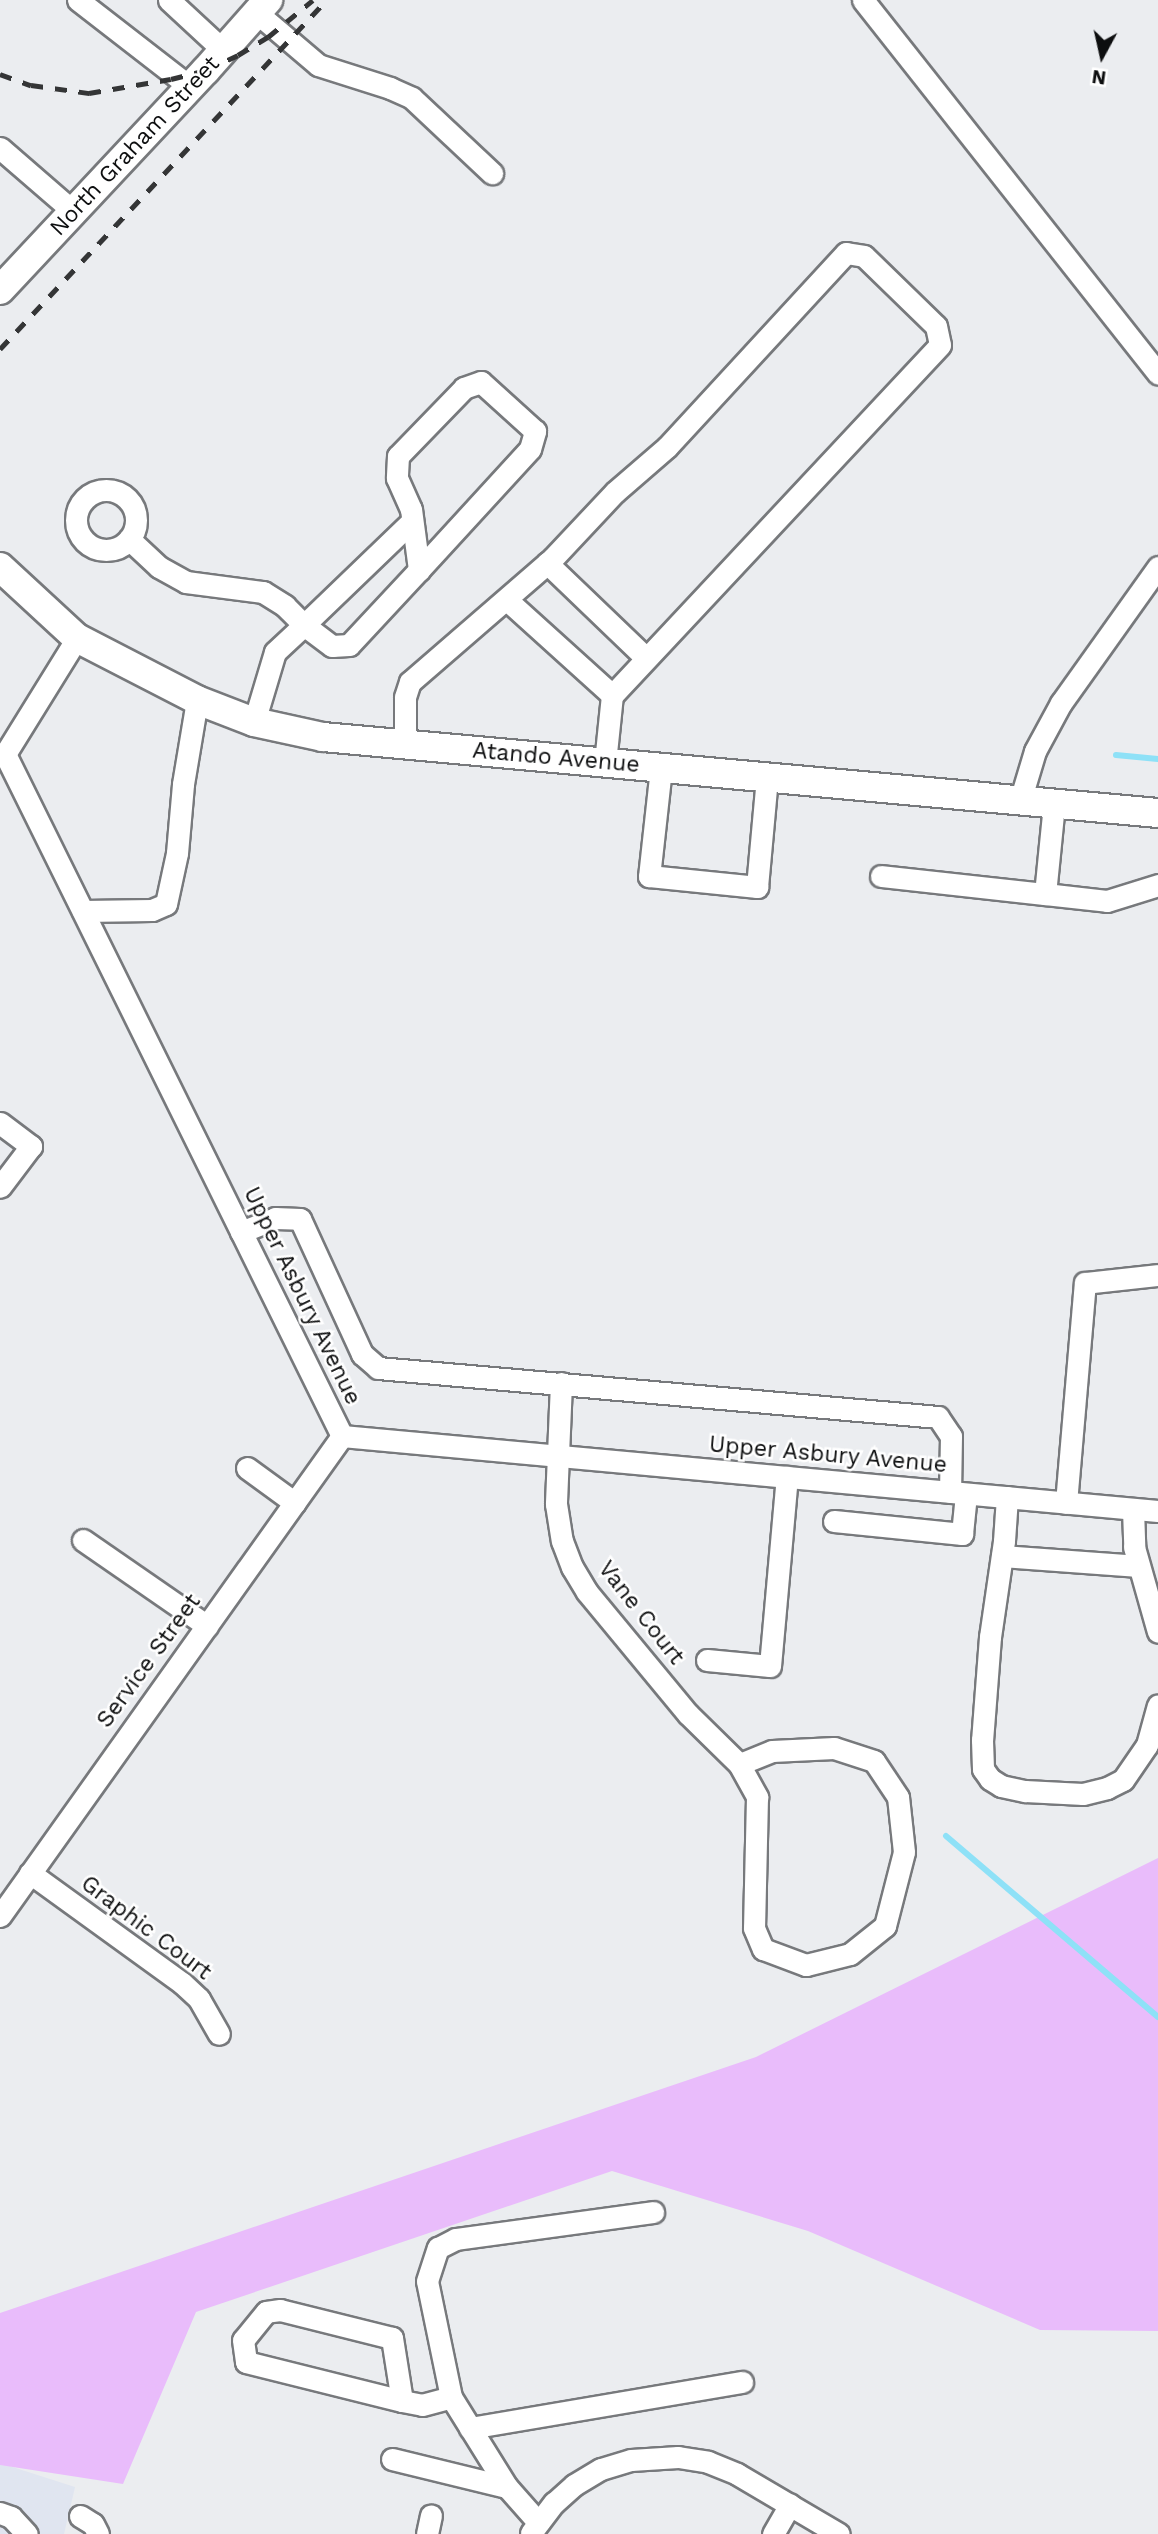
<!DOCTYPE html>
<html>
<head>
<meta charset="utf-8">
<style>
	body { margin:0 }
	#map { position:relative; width:1158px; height:2534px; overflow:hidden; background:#ebedf0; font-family:"Work Sans",sans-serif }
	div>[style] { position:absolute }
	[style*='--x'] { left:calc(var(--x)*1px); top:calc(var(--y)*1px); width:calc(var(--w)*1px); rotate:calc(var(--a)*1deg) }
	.built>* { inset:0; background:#e0e5f0 }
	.green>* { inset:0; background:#e9bcfb }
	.stream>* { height:6px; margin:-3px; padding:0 3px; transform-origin:3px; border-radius:3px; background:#8ee1f7 }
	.roads { filter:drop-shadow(2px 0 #77797c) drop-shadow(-2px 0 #77797c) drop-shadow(0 2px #77797c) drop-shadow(0 -2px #77797c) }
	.minor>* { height:21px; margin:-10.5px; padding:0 10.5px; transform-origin:10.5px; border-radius:10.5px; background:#fff }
	.minor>.ring { margin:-10.5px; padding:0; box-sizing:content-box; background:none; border:21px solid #fff; border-radius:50% }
	.major>* { height:28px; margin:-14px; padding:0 14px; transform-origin:14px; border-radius:14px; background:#fff }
	.rail>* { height:5px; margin-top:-2.5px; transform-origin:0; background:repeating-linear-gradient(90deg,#343536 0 12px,transparent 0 24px) }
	span { translate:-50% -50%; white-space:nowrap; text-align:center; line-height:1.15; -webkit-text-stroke:5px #fff; paint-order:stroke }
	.street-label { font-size:23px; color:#0d0e0f }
	.north { position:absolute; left:1067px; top:21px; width:70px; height:70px; -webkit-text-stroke:5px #fff; paint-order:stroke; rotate:188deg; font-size:19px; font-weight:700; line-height:28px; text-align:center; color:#0d0e0f }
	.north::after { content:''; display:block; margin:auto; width:24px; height:32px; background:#0d0e0f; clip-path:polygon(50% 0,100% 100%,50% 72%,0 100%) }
</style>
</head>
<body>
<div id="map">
	<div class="built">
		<div style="clip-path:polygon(0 2463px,75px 2487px,64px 2534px,0 2534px)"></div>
	</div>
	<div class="green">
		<div style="clip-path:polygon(1158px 1858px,1158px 2331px,1040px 2330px,808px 2231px,612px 2171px,196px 2312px,123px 2484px,0 2465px,0 2313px,756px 2057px)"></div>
	</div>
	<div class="stream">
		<div style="--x:1116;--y:755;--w:42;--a:5.4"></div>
		<div style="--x:946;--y:1836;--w:279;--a:40.5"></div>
	</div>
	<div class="roads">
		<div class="minor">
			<div style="--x:78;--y:0;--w:142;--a:37.8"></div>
			<div style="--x:169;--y:0;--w:75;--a:42.8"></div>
			<div style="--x:863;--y:0;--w:476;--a:51.7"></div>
			<div style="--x:257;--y:13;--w:80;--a:40.4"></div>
			<div style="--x:318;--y:65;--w:76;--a:17.7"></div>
			<div style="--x:390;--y:88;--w:24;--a:24"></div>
			<div style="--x:412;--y:98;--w:110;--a:43.2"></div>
			<div style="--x:0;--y:148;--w:98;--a:40.9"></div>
			<div class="ring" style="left:76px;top:490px;width:39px;height:39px"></div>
			<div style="--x:129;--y:539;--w:41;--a:43"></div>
			<div style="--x:159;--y:567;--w:31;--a:29"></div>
			<div style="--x:186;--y:582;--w:78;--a:7.4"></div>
			<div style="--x:263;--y:592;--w:26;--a:32"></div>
			<div style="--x:285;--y:606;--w:27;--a:45"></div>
			<div style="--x:304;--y:625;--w:150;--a:-43.9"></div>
			<div style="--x:547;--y:563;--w:137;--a:43.8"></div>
			<div style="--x:507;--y:600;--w:142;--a:42.1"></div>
			<div style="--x:77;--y:638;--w:137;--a:121.8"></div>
			<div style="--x:5;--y:754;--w:761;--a:63.7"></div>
			<div style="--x:342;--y:1436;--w:819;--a:5.25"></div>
			<div style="--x:254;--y:722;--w:73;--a:-73.3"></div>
			<div style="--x:275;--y:652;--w:40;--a:-43"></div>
			<div style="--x:304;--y:625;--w:35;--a:37"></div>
			<div style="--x:332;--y:646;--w:17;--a:-3"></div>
			<div style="--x:349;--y:645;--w:103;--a:-47"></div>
			<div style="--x:419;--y:570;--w:164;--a:-47.5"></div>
			<div style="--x:530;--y:449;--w:19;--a:-74"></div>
			<div style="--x:535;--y:431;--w:73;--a:-137.8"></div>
			<div style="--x:481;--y:382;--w:18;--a:161"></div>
			<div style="--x:464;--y:388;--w:95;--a:134.1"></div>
			<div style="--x:398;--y:456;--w:22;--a:93"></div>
			<div style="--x:397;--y:478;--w:34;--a:66"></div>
			<div style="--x:411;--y:509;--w:62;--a:82.5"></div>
			<div style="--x:405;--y:744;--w:47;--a:-90"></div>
			<div style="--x:405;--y:697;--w:16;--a:-72"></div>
			<div style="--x:410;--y:682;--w:189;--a:-40.9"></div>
			<div style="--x:553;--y:558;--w:91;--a:-46.8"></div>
			<div style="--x:615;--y:492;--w:69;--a:-40.9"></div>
			<div style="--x:667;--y:447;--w:264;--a:-47.3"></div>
			<div style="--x:846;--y:253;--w:18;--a:9"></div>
			<div style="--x:864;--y:256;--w:100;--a:44.2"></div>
			<div style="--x:936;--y:326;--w:19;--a:78"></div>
			<div style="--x:940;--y:345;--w:480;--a:133.1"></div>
			<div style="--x:612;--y:695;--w:68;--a:95.9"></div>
			<div style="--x:661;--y:768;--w:109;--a:96.3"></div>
			<div style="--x:649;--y:876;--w:109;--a:5.8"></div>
			<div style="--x:757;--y:887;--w:109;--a:-84.8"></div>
			<div style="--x:1020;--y:801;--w:52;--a:-73.3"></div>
			<div style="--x:1035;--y:751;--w:55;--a:-61.6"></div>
			<div style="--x:1061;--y:703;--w:167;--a:-54.5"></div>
			<div style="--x:1054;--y:804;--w:90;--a:95.7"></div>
			<div style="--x:1045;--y:894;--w:62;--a:6.4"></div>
			<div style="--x:1107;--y:901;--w:53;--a:-17.4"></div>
			<div style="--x:881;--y:876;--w:165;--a:6.3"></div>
			<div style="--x:83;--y:911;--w:69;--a:-0.8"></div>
			<div style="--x:152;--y:910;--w:15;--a:-23"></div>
			<div style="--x:166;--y:904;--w:52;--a:-77.8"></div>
			<div style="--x:177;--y:853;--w:69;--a:-85"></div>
			<div style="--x:183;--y:784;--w:85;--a:-80.5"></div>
			<div style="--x:0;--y:1123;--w:39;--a:37"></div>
			<div style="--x:31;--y:1146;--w:51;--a:127.1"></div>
			<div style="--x:241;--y:1232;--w:37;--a:-22"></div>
			<div style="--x:275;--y:1218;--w:25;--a:2"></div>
			<div style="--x:300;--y:1219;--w:149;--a:65.3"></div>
			<div style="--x:362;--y:1354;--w:21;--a:41"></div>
			<div style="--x:378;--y:1368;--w:562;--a:5"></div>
			<div style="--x:938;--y:1417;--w:23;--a:56"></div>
			<div style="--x:951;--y:1436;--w:56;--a:91"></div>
			<div style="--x:561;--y:1383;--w:121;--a:92.4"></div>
			<div style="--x:556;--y:1504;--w:37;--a:81"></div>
			<div style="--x:562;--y:1541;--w:28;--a:69"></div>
			<div style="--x:572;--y:1567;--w:29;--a:59"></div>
			<div style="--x:587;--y:1592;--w:158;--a:50.4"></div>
			<div style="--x:688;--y:1714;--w:71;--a:44.4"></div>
			<div style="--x:739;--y:1764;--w:38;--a:61"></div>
			<div style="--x:757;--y:1797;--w:131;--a:91.3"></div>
			<div style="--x:754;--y:1928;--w:23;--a:67"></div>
			<div style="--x:763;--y:1949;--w:46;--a:20.4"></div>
			<div style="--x:806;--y:1965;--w:45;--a:-14"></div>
			<div style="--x:850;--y:1954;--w:45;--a:-38.7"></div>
			<div style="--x:885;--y:1926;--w:76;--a:-75.6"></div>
			<div style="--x:904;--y:1852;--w:55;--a:-96.2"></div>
			<div style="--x:898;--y:1797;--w:43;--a:-123.7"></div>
			<div style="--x:874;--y:1761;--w:42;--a:-162"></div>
			<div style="--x:834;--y:1748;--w:62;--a:177.2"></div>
			<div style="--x:772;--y:1751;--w:35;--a:158"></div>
			<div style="--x:247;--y:1468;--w:59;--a:36.1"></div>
			<div style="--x:1007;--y:1497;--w:44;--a:93.9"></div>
			<div style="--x:1004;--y:1541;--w:97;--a:98.3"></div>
			<div style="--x:990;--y:1637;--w:103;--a:94.4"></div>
			<div style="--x:982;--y:1740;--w:29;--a:88"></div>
			<div style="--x:983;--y:1769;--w:12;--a:55"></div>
			<div style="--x:990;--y:1779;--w:13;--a:32"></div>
			<div style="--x:1001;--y:1786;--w:25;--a:12"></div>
			<div style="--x:1025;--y:1791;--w:58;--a:3"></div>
			<div style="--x:1083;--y:1794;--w:25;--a:-14"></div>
			<div style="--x:1107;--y:1788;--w:18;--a:-27"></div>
			<div style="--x:1123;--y:1780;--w:42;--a:-55.6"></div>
			<div style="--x:1147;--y:1745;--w:41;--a:-74.6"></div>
			<div style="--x:1066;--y:1503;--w:221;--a:-85.1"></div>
			<div style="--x:1085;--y:1283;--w:73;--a:-6.3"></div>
			<div style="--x:1133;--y:1509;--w:38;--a:88"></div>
			<div style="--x:1134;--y:1547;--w:88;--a:74.2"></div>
			<div style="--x:834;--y:1521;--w:129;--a:5.8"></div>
			<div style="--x:962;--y:1534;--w:40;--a:-84.3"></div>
			<div style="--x:83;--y:1540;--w:151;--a:34.7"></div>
			<div style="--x:1002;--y:1556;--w:137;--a:4.2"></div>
			<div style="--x:707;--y:1660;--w:63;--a:5.4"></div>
			<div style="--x:770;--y:1666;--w:190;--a:-84.9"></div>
			<div style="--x:30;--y:1873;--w:188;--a:35.9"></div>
			<div style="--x:182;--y:1983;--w:23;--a:43"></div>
			<div style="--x:199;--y:1999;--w:40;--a:60.3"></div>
			<div style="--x:0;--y:1916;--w:589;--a:-54.53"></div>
			<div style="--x:402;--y:2401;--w:64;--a:-99"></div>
			<div style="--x:392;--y:2338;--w:115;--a:-166"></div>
			<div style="--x:280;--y:2310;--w:14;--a:172"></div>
			<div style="--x:266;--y:2312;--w:36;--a:129"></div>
			<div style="--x:243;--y:2340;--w:22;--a:82"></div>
			<div style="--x:246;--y:2362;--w:161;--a:14"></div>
			<div style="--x:402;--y:2401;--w:20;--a:11"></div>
			<div style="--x:422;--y:2405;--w:30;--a:-15"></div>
			<div style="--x:470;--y:2428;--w:276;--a:-9.6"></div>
			<div style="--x:392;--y:2459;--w:118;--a:13.7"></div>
			<div style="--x:0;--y:2513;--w:12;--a:20"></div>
			<div style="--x:11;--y:2517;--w:23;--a:47"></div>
			<div style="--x:80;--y:2516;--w:15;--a:32"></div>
			<div style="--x:93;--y:2524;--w:11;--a:63"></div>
			<div style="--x:538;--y:2522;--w:47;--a:-131.5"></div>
			<div style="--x:507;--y:2487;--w:106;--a:-121.9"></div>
			<div style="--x:451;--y:2397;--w:118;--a:-101.7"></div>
			<div style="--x:427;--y:2281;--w:35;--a:-72"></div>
			<div style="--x:438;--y:2248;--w:20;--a:-27"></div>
			<div style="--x:456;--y:2239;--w:199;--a:-7.8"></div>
			<div style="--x:531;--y:2533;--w:38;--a:-53"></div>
			<div style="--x:554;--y:2503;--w:27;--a:-42"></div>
			<div style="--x:574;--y:2485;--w:31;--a:-31"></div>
			<div style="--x:601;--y:2469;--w:31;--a:-17"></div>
			<div style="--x:631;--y:2460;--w:47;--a:-3.7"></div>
			<div style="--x:678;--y:2457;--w:30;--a:9"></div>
			<div style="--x:708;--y:2462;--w:31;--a:22"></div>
			<div style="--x:737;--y:2474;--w:118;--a:30.5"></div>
			<div style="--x:427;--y:2534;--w:19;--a:-78"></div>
			<div style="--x:773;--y:2534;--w:34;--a:-60"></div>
		</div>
		<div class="major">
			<div style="--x:0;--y:290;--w:301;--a:-46.9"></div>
			<div style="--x:206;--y:70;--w:94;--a:-48.5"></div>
			<div style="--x:0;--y:567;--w:105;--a:42.7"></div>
			<div style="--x:77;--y:638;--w:135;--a:27.3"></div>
			<div style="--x:197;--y:700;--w:61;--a:21.1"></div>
			<div style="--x:254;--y:722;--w:71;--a:12.3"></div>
			<div style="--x:323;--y:737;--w:838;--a:5.2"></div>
		</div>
	</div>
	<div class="rail">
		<div style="--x:0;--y:74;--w:33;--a:20"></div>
		<div style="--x:31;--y:85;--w:59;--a:7.9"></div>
		<div style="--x:89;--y:93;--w:83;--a:-9.7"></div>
		<div style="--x:171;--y:79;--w:36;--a:-14"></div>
		<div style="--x:206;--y:70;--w:35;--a:-25"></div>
		<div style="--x:238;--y:55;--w:35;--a:-31"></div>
		<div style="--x:268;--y:37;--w:58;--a:-39.4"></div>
		<div style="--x:0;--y:349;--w:478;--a:-46.9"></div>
	</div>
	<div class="street-label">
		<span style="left:135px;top:146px;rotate:-47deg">North Graham Street</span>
		<span style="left:556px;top:758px;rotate:5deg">Atando Avenue</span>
		<span style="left:302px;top:1296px;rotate:64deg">Upper Asbury Avenue</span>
		<span style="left:828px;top:1455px;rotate:5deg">Upper Asbury Avenue</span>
		<span style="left:641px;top:1613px;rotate:52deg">Vane Court</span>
		<span style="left:149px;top:1661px;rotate:-54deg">Service Street</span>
		<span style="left:146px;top:1928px;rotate:37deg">Graphic Court</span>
	</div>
	<div class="north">N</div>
</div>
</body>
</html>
